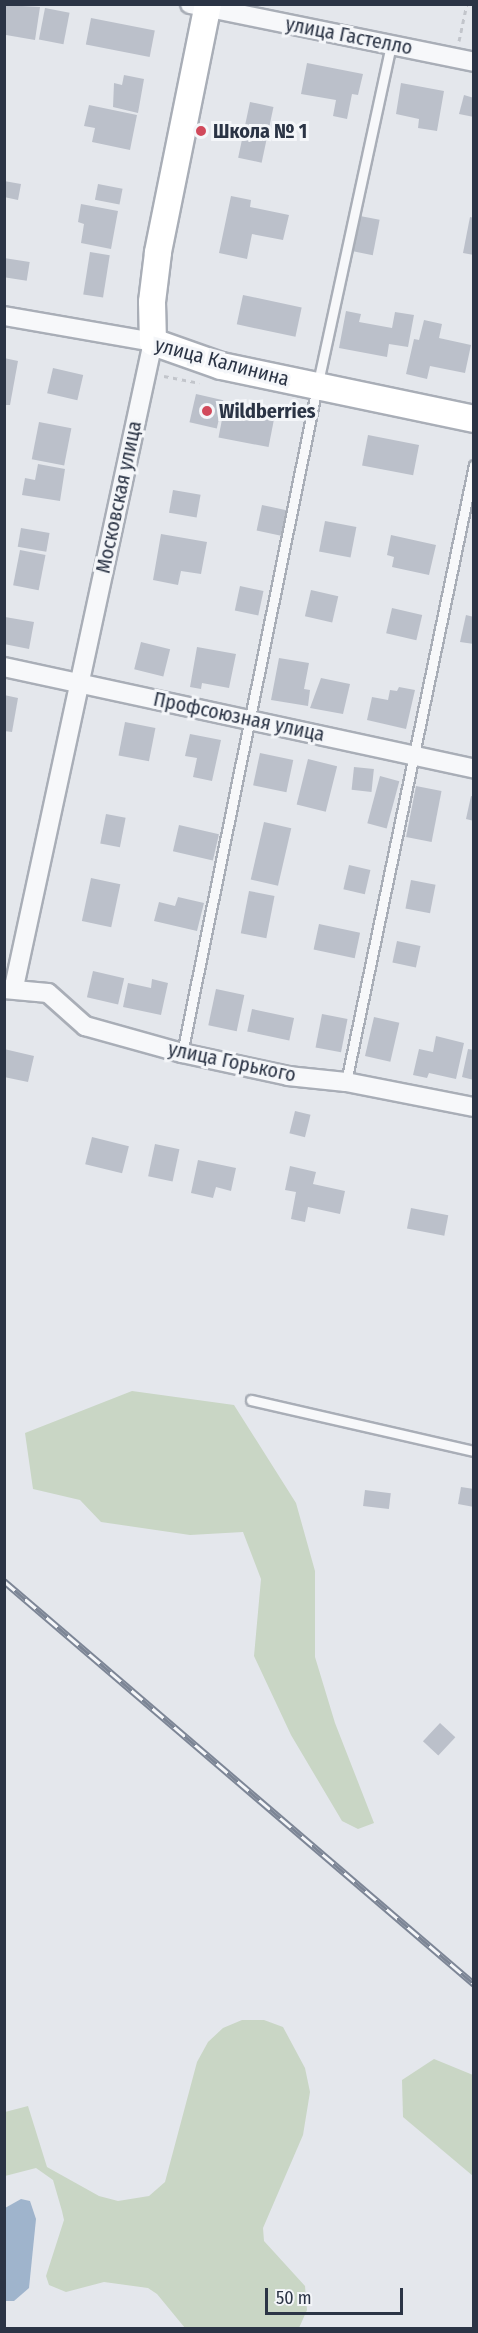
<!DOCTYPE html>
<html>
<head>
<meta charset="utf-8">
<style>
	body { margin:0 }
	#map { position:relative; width:478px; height:2333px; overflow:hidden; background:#e4e7ec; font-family:"Fira Sans Condensed",sans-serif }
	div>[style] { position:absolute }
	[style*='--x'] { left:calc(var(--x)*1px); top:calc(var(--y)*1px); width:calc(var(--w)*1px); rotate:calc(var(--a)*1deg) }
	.green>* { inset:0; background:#c9d6c5 }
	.water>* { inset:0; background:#9fb4cc }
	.building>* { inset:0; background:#bbc0ca; transform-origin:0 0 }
	.path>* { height:3px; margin-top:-1.5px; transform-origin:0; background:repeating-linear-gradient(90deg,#c2c5cb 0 4.5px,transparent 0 9px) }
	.roads { filter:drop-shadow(2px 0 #a9aeb7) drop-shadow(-2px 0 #a9aeb7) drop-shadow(0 2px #a9aeb7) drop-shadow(0 -2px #a9aeb7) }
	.lane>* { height:9px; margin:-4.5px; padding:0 4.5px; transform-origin:4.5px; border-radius:4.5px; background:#f7f8fa }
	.street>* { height:18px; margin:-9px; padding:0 9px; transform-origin:9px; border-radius:9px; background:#f7f8fa }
	.secondary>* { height:26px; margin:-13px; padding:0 13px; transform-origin:13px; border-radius:13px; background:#fff }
	.rail>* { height:7px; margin-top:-3.5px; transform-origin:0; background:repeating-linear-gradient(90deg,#f4f6f9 0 14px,#7d8696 0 28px); box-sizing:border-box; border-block:2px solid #7d8696 }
	.dots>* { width:16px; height:16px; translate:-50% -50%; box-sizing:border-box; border:3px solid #f4f6f9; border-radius:50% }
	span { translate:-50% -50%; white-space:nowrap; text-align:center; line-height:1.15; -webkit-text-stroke:6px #f4f6f9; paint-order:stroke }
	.street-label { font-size:20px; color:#2b3445 }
	.poi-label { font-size:20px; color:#2b3445; font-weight:700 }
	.left { translate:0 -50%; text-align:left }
	.frame { position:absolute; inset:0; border:6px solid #2b3445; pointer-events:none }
	.scale { position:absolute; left:265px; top:2288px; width:138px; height:27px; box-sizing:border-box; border:3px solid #2b3445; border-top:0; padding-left:8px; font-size:18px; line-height:21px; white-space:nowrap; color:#2b3445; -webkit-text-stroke:4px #f4f6f9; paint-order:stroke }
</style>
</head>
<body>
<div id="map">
	<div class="green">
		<div style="clip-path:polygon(132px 1391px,234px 1405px,296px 1503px,315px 1571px,315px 1657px,335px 1723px,374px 1823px,358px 1829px,342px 1821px,291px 1735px,254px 1656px,261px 1579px,243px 1532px,190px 1535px,101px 1522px,80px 1500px,33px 1489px,25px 1433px)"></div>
		<div style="clip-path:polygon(242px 2020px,264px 2020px,283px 2027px,305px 2068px,310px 2092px,303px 2135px,263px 2228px,264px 2241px,305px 2286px,307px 2310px,299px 2328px,185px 2328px,157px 2294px,148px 2288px,104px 2282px,66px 2292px,49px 2285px,46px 2276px,64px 2220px,62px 2211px,53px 2180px,36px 2168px,5px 2176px,5px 2112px,28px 2106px,47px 2167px,99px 2196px,118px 2201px,149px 2196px,165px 2182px,197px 2062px,208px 2042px,223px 2028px)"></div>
		<div style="clip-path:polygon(434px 2059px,473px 2075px,473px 2176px,403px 2117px,402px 2080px)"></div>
	</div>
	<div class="water">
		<div style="clip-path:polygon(21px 2199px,30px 2201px,36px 2219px,29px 2288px,14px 2301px,5px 2301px,5px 2208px)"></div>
	</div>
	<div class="building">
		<div style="clip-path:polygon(4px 5px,40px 7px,35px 40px,6px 35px)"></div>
		<div style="left:45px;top:8px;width:25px;height:32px;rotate:11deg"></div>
		<div style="left:91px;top:18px;width:65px;height:27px;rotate:11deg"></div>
		<div style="clip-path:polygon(307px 63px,363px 74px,358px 95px,352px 94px,347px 119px,333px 116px,336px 100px,301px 94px)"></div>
		<div style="clip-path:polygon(124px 75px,144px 79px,138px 113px,113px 107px,114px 83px,122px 85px)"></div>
		<div style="clip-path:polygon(401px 83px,444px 91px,437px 131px,418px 128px,419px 119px,396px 114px)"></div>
		<div style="clip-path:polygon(464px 95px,474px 98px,474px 117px,459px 114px)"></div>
		<div style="left:250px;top:102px;width:24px;height:57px;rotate:12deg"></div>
		<div style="clip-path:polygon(89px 105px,137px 115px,130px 150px,92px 142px,95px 128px,84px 126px)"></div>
		<div style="clip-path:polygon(4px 181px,21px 184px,18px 200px,4px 197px)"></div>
		<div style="left:98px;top:184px;width:25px;height:16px;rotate:11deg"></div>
		<div style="clip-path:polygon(231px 196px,251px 200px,250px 207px,289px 215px,283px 240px,252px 234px,247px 259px,219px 253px)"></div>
		<div style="clip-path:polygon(81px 204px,118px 211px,111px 249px,81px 243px,84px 224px,78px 222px)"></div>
		<div style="left:360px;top:216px;width:20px;height:36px;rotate:11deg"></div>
		<div style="clip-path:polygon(470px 217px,474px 218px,474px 255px,463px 253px)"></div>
		<div style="left:90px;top:252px;width:20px;height:43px;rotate:9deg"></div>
		<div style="left:4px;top:258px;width:26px;height:19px;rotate:9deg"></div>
		<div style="left:243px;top:295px;width:60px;height:30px;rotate:12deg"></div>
		<div style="clip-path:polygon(346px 311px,361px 314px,359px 322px,392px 328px,395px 312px,414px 315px,408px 347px,389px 344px,387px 357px,339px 348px)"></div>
		<div style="clip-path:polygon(424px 320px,442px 324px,439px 338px,471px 345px,465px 373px,430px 366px,427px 379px,406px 374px,414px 339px,419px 340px)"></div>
		<div style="clip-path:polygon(4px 358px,18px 361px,10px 405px,4px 405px)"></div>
		<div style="left:53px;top:368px;width:31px;height:26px;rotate:13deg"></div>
		<div style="left:196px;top:394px;width:28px;height:29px;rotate:13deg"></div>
		<div style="left:225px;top:404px;width:51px;height:34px;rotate:11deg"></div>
		<div style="left:39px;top:422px;width:33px;height:38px;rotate:11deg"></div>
		<div style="left:368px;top:435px;width:52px;height:31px;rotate:11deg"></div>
		<div style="clip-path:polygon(38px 464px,65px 469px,60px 501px,22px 495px,25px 478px,35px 480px)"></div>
		<div style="left:173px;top:490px;width:28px;height:23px;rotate:10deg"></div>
		<div style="left:262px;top:505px;width:25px;height:26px;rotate:12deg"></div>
		<div style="left:325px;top:521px;width:32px;height:31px;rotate:11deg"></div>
		<div style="left:21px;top:528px;width:29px;height:19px;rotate:10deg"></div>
		<div style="clip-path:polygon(161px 534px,207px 542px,201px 574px,181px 571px,178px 585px,153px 580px)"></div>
		<div style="clip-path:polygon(391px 535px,436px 545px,429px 575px,392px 567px,394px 557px,387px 555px)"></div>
		<div style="left:20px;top:550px;width:26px;height:36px;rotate:11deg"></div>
		<div style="left:240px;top:586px;width:24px;height:25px;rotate:12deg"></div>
		<div style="left:311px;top:590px;width:28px;height:27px;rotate:13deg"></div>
		<div style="left:392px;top:608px;width:31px;height:26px;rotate:13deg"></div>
		<div style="clip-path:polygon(466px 615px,474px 617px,474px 644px,460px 642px)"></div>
		<div style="clip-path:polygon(5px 617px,34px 622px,29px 649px,4px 644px)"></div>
		<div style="left:141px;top:642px;width:30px;height:28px;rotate:14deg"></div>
		<div style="clip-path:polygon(197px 647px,236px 654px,229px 688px,202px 683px,201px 689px,190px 687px)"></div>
		<div style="clip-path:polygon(279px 658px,309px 663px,304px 689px,310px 690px,308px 706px,271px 700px)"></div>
		<div style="clip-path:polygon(321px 678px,350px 684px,343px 714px,310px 708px)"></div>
		<div style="clip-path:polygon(399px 687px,415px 690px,406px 729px,367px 720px,372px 697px,388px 700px,390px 690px,397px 691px)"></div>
		<div style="clip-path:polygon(4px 695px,18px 698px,12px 732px,4px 731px)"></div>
		<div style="left:125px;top:722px;width:31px;height:34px;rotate:11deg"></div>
		<div style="clip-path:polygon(190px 734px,221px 740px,212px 781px,193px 777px,197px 758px,185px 756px)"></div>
		<div style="left:260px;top:753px;width:34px;height:33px;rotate:12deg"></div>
		<div style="left:308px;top:759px;width:30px;height:47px;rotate:14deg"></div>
		<div style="left:354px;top:767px;width:20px;height:23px;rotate:6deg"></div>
		<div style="left:380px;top:776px;width:20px;height:49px;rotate:15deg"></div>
		<div style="left:416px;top:786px;width:26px;height:52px;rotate:11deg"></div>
		<div style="clip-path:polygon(471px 796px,474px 797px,474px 821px,466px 819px)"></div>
		<div style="left:106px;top:814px;width:20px;height:30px;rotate:11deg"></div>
		<div style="left:264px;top:822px;width:28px;height:59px;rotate:13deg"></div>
		<div style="left:179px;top:825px;width:41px;height:27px;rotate:13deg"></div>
		<div style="left:349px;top:865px;width:22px;height:25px;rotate:13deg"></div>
		<div style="left:91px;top:878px;width:30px;height:44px;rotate:12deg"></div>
		<div style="left:411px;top:880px;width:25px;height:29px;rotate:11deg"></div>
		<div style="left:249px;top:891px;width:26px;height:43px;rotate:11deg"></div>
		<div style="clip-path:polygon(178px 897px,204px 903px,197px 931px,154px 921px,159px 902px,175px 906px)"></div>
		<div style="left:319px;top:924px;width:42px;height:26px;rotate:12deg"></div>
		<div style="left:397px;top:941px;width:24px;height:22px;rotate:12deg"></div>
		<div style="left:93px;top:971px;width:32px;height:27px;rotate:13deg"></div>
		<div style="clip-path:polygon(152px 979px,168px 983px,161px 1015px,123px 1007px,128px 983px,151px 988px)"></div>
		<div style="left:216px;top:989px;width:29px;height:37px;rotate:12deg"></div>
		<div style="left:252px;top:1009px;width:43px;height:23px;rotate:12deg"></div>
		<div style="left:322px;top:1014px;width:26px;height:34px;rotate:11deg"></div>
		<div style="left:374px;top:1017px;width:26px;height:40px;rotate:13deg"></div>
		<div style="clip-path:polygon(436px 1036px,464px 1043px,456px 1079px,429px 1073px,427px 1078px,413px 1075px,419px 1049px,433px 1052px)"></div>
		<div style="clip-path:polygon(4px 1049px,34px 1056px,28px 1082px,4px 1077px)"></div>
		<div style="clip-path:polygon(468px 1049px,474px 1050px,474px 1080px,462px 1077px)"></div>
		<div style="left:295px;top:1111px;width:16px;height:23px;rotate:14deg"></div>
		<div style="left:92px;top:1137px;width:38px;height:28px;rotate:14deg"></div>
		<div style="left:155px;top:1144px;width:25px;height:33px;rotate:12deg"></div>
		<div style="clip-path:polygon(198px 1160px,236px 1168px,231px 1191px,216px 1187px,213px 1198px,191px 1193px)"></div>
		<div style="clip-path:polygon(290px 1166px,316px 1172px,313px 1184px,345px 1191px,340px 1214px,308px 1207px,305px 1222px,291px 1219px,296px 1192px,285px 1190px)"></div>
		<div style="left:411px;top:1208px;width:38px;height:21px;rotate:11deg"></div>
		<div style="clip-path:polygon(461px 1487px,474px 1489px,474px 1507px,458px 1504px)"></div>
		<div style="left:365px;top:1490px;width:26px;height:16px;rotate:7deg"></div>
		<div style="left:440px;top:1723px;width:21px;height:25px;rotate:43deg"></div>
	</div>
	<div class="path">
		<div style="--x:459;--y:41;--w:38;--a:-78"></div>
		<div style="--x:164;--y:376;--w:36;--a:11"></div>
	</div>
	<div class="roads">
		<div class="lane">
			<div style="--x:182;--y:1053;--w:680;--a:-78.54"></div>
			<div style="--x:317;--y:387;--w:350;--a:-77.8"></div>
			<div style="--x:346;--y:1082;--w:630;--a:-78.28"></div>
			<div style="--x:251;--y:1400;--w:229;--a:12.9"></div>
		</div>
		<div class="street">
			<div style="--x:190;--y:4;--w:290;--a:11.5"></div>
			<div style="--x:4;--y:316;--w:151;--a:9.9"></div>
			<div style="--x:153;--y:342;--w:660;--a:102.16"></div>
			<div style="--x:4;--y:667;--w:481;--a:12.2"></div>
			<div style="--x:4;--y:989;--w:44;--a:5.2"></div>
			<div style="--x:48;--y:993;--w:50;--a:41.7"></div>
			<div style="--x:85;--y:1026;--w:101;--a:15.6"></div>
			<div style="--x:182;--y:1053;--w:108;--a:12.2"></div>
			<div style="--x:288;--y:1076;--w:58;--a:5.9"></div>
			<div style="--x:346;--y:1082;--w:130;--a:11.1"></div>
		</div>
		<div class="secondary">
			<div style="--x:208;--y:4;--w:254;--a:101.4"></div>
			<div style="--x:158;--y:253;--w:49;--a:97"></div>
			<div style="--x:152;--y:302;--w:40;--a:88.6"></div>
			<div style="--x:153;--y:342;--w:72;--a:19.4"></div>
			<div style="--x:221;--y:366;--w:258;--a:11.8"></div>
		</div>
	</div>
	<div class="rail">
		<div style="--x:4;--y:1581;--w:619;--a:40.61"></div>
	</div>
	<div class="dots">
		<div style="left:201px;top:131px;background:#d1495b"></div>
		<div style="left:207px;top:411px;background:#d1495b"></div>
	</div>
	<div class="street-label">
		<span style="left:349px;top:36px;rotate:11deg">улица Гастелло</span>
		<span style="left:222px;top:362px;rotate:15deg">улица Калинина</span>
		<span style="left:119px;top:497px;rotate:-78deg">Московская улица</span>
		<span style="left:239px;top:717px;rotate:12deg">Профсоюзная улица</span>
		<span style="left:232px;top:1062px;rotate:12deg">улица Горького</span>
	</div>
	<div class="poi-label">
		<span class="left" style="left:213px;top:131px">Школа № 1</span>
		<span class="left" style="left:219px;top:411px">Wildberries</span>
	</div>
	<div class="frame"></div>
	<div class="scale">50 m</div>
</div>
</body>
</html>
